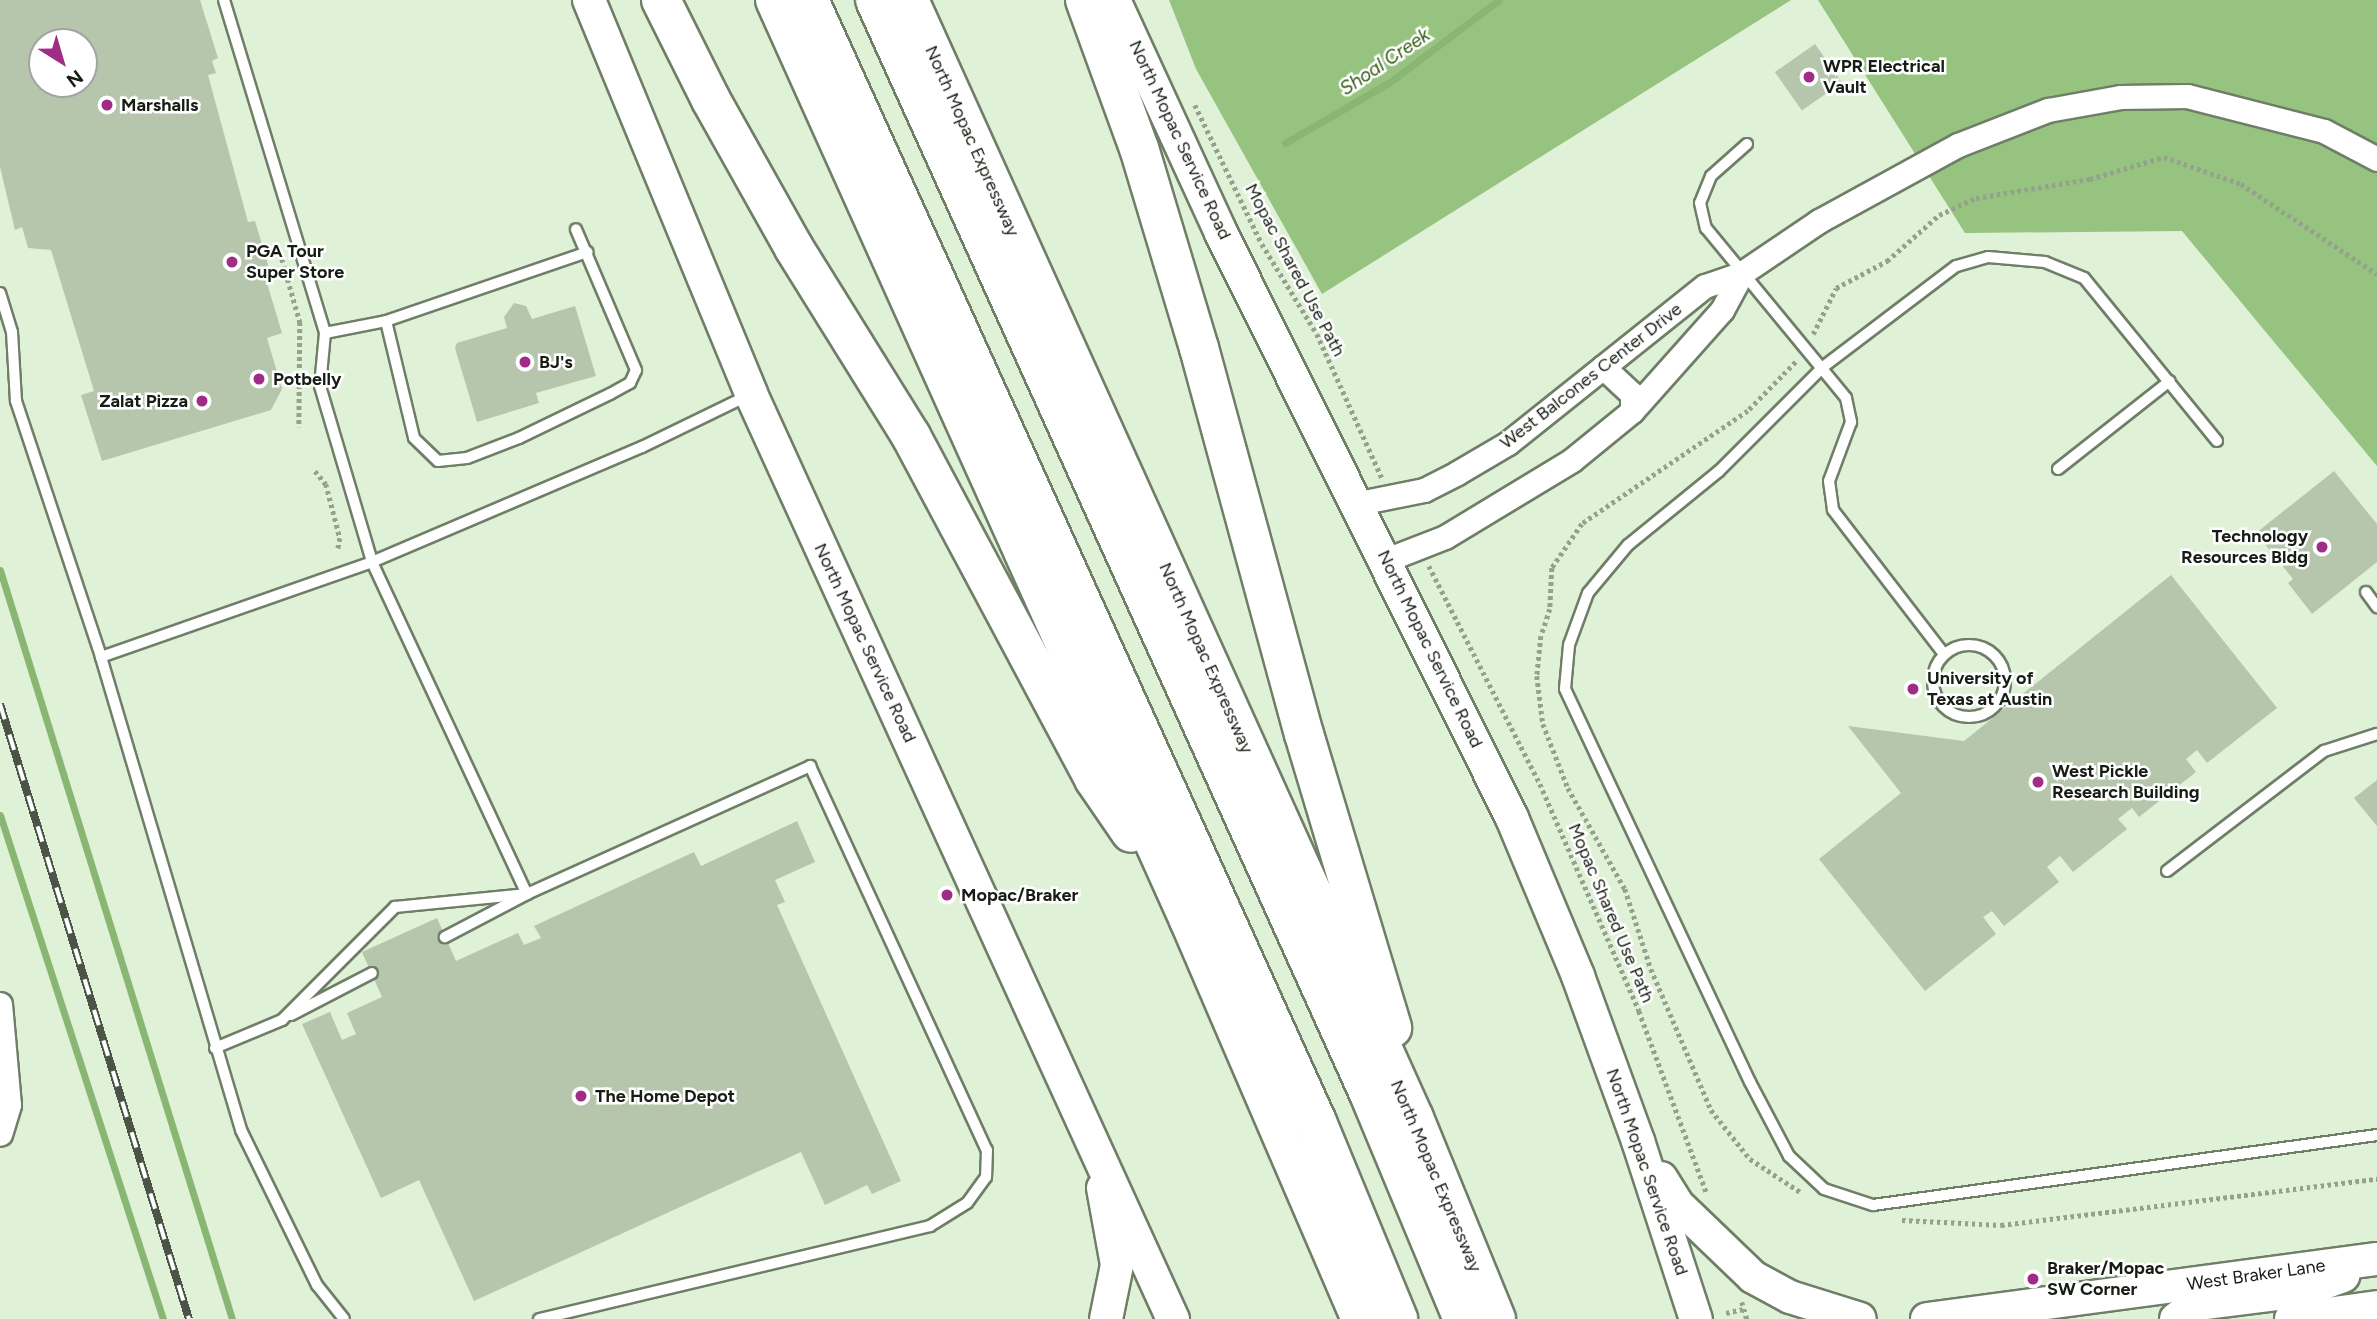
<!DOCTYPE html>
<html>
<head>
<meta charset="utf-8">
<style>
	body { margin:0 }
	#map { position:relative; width:2377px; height:1319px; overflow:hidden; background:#dff1d7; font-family:Figtree,sans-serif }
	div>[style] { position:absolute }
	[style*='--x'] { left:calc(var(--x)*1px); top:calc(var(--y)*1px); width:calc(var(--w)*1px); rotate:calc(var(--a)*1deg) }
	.forest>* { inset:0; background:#96c37f }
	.stream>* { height:7px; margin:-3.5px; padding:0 3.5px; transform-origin:3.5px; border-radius:3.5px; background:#89b673 }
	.building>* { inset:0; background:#b5c6ac; transform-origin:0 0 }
	.path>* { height:4.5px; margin-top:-2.25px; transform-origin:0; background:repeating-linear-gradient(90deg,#94a18d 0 3.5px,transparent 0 7px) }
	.roads { filter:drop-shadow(2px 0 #6f7e67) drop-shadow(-2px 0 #6f7e67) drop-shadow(0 2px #6f7e67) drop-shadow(0 -2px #6f7e67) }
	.lane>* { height:10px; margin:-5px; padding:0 5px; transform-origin:5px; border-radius:5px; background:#fff }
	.lane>.ring { margin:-5px; padding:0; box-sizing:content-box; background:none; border:10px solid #fff; border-radius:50% }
	.street>* { height:23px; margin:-11.5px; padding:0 11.5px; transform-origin:11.5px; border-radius:11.5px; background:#fff }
	.secondary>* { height:32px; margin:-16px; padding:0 16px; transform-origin:16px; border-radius:16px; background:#fff }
	.highway>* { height:38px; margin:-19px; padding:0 19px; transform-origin:19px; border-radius:19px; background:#fff }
	.rail>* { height:8px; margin-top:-4px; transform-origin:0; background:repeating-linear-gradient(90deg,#fff 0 16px,#4b5447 0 32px); box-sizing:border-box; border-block:2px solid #4b5447 }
	.dots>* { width:19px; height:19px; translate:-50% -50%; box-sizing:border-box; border:4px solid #fff; border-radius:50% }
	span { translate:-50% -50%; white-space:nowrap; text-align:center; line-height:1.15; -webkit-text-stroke:5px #fff; paint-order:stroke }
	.poi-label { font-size:18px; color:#171d14; font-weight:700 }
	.left { translate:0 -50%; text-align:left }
	.right { translate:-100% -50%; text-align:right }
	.street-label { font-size:18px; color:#171d14 }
	.water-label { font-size:19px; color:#315a15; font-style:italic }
	.north { position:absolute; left:28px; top:28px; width:70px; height:70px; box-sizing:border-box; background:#fff; border:2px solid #a2a5a1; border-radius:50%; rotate:143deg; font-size:19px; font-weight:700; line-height:28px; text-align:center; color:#171d14 }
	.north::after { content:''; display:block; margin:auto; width:24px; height:32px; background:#a02c87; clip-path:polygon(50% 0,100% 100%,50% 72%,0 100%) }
</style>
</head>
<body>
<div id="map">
	<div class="forest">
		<div style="clip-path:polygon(1169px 0,1791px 0,1322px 294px,1196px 69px)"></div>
		<div style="clip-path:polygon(1818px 0,2377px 0,2377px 466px,2182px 231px,1965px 233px)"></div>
	</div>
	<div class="stream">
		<div style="--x:1285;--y:143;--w:121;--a:-30.2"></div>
		<div style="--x:1390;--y:82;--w:136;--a:-37"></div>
		<div style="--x:0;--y:570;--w:784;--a:72.79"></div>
		<div style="--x:0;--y:815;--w:530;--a:72.08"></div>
	</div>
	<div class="building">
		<div style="clip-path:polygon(evenodd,0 0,200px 0,218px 58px,212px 61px,216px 73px,208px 75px,248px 222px,255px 221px,273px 281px,267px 283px,282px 333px,267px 338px,282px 389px,271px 410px,102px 461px,81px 395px,94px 391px,51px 250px,28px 248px,22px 227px,15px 230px,0 167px,0 0,42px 42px,84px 42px,84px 84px,42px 84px,42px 42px)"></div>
		<div style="left:1815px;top:44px;width:47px;height:49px;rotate:55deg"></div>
		<div style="clip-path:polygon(514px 303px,526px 306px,532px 319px,575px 306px,596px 376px,536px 393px,539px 403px,477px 422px,455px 348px,457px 343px,507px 328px,504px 317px)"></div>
		<div style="clip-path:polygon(2334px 471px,2377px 524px,2377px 562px,2312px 614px,2288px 583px,2293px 579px,2256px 533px)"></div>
		<div style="clip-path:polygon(2171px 575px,2277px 708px,2207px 763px,2197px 750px,2186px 759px,2196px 772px,2139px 817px,2132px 808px,2118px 819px,2127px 829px,2073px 872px,2060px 856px,2047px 867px,2059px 882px,2004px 926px,1992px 911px,1983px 917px,1996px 934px,1925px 991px,1819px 859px,1901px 793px,1848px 726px,1964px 741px)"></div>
		<div style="clip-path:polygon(2377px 780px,2377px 826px,2354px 798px)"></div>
		<div style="clip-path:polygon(797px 821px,815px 862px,775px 880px,785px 902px,777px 905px,901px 1181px,872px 1194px,867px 1185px,825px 1205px,801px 1152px,474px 1301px,419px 1180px,381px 1198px,302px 1024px,330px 1012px,342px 1040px,356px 1034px,347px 1013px,382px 997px,362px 952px,437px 918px,456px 961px,518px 933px,524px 945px,541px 938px,534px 926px,694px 852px,701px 866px)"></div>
	</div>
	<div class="path">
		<div style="--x:1195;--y:105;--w:154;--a:64.3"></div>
		<div style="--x:1262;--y:244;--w:105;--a:58.6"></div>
		<div style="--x:1317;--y:334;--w:158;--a:65.7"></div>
		<div style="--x:282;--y:259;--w:66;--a:74.1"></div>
		<div style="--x:300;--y:322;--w:105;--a:90.5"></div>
		<div style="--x:1813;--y:334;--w:51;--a:-63.4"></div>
		<div style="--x:1836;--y:288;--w:58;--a:-27.9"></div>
		<div style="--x:1887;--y:261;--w:69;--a:-41.5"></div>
		<div style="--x:1939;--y:215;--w:41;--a:-24.7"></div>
		<div style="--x:1976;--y:198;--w:116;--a:-9.5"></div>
		<div style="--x:2090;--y:179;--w:77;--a:-16.6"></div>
		<div style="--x:2164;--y:157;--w:82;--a:19.3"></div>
		<div style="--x:2241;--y:184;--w:163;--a:33.5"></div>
		<div style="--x:1796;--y:362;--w:69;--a:134.4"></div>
		<div style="--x:1748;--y:411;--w:201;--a:145.8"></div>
		<div style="--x:1582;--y:524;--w:53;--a:124.3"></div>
		<div style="--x:1552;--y:568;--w:41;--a:92.8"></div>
		<div style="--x:1550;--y:609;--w:28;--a:108"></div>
		<div style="--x:1541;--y:636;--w:40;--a:95.7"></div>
		<div style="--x:1537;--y:676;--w:48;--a:82.9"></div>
		<div style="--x:1543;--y:724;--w:69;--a:68.7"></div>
		<div style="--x:1568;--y:788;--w:116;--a:60.6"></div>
		<div style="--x:1625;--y:889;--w:84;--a:72"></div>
		<div style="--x:1651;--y:969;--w:153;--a:66.9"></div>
		<div style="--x:1711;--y:1110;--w:63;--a:51.5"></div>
		<div style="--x:1750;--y:1159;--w:62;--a:33.2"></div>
		<div style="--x:315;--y:471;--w:17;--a:50"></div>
		<div style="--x:326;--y:484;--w:56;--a:75.5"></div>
		<div style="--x:340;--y:538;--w:11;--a:100"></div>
		<div style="--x:1429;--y:566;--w:245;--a:63"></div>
		<div style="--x:1540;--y:784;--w:248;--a:66.4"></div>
		<div style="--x:1639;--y:1011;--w:195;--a:69.6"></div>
		<div style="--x:1902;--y:1220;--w:99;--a:2.9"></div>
		<div style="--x:2001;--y:1225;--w:379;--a:-7"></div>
		<div style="--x:1742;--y:1302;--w:18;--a:74"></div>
		<div style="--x:1726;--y:1313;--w:17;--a:-13"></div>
	</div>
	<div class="roads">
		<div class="lane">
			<div style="--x:224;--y:0;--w:348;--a:73.1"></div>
			<div style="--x:325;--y:333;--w:53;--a:95.4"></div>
			<div style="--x:320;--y:386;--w:184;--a:73.5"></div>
			<div style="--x:372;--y:562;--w:366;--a:65"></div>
			<div style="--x:527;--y:894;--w:93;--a:152.3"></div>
			<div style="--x:1747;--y:144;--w:48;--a:138.4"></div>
			<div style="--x:1711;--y:176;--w:29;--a:112"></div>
			<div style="--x:1700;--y:203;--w:26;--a:77"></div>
			<div style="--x:1706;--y:228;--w:220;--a:50.5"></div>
			<div style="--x:1846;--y:398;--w:25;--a:78"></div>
			<div style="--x:1851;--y:422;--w:63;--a:110.4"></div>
			<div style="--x:1829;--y:481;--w:29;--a:82"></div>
			<div style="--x:1833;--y:510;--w:182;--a:52.4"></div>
			<div style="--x:0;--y:293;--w:41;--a:72.9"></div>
			<div style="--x:12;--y:332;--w:69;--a:86.7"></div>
			<div style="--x:16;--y:401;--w:270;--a:71.6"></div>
			<div style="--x:101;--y:657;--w:493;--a:73.5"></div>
			<div style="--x:241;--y:1130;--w:173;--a:63.9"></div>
			<div style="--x:317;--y:1285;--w:43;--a:51.5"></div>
			<div style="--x:386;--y:321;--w:120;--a:76.5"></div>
			<div style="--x:414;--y:438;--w:33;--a:44"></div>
			<div style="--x:438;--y:461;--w:29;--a:-6"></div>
			<div style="--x:467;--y:458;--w:56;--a:-21"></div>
			<div style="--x:519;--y:438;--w:101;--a:-25.8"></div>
			<div style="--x:610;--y:394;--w:23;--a:-29"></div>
			<div style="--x:630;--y:383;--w:14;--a:-65"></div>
			<div style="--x:636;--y:370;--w:153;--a:-113.1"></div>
			<div style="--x:325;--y:333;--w:62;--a:-11.1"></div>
			<div style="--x:386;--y:321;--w:213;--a:-18.9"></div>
			<div style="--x:2217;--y:441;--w:210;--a:-129.2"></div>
			<div style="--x:2084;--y:278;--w:42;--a:-157.7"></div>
			<div style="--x:2045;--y:262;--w:57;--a:-175"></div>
			<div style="--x:1988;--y:257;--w:33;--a:164"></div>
			<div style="--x:1956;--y:266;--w:167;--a:142.8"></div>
			<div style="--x:1823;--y:367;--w:147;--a:135"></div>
			<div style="--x:1719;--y:471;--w:117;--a:140.9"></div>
			<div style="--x:1628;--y:545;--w:62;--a:129.8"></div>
			<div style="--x:1588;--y:593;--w:55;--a:110.1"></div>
			<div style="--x:1569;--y:645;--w:44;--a:95.2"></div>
			<div style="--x:1565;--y:689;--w:434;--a:64.8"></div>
			<div style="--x:1750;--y:1082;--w:84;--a:62.2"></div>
			<div style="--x:1789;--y:1156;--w:48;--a:43.3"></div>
			<div style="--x:1824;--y:1189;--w:52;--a:18.1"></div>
			<div style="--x:1873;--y:1205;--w:509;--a:-7.91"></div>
			<div style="--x:2058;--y:469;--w:142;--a:-38.2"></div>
			<div style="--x:2366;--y:592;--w:19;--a:54"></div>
			<div class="ring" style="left:1933px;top:645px;width:62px;height:62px"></div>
			<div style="--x:101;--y:657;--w:287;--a:-19.3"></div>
			<div style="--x:372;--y:562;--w:293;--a:-23.1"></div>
			<div style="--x:642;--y:447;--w:119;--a:-25.9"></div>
			<div style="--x:2167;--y:871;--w:198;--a:-37.4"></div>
			<div style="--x:2324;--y:751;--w:56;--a:-17.8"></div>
			<div style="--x:291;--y:1015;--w:91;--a:-27.4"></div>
			<div style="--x:215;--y:1048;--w:73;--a:-22.7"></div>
			<div style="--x:282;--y:1020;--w:160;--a:-45"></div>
			<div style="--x:395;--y:907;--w:133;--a:-5.6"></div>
			<div style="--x:527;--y:894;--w:311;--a:-24.3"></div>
			<div style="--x:810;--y:766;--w:423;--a:65.3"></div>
			<div style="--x:987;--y:1150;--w:27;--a:92"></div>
			<div style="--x:986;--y:1177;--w:32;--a:126"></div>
			<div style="--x:967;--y:1203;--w:44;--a:148.1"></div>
			<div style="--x:930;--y:1226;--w:402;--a:166.6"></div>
		</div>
		<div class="street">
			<div style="--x:1603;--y:367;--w:40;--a:43"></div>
			<div style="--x:1632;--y:394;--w:17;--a:90"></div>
			<div style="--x:1359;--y:503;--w:66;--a:-11.3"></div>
			<div style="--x:1424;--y:490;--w:37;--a:-27"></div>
			<div style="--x:1457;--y:473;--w:59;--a:-30.5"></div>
			<div style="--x:1508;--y:443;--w:252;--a:-38.6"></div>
			<div style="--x:1705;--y:286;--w:39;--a:-19"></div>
			<div style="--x:1742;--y:273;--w:93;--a:-34"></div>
			<div style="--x:1819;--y:221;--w:158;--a:-28.7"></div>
			<div style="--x:1958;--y:145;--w:97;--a:-21.3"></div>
			<div style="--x:2048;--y:110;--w:73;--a:-10.2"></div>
			<div style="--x:2120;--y:97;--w:67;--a:-0.9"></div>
			<div style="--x:2187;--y:96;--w:141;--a:14.3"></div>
			<div style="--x:2324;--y:131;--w:60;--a:27.8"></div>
			<div style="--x:1386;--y:560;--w:63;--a:-21.3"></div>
			<div style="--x:1445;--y:537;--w:149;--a:-31.2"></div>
			<div style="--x:1572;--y:460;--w:77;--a:-39.2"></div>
			<div style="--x:1632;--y:411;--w:135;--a:-48.3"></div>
			<div style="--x:1722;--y:310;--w:42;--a:-61.6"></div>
			<div style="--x:0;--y:1004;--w:101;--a:84.9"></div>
			<div style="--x:9;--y:1105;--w:30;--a:107"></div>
		</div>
		<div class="secondary">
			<div style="--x:589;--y:0;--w:426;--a:67.6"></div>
			<div style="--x:751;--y:394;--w:1017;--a:65.48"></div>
			<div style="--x:1114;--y:0;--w:256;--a:65.3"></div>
			<div style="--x:1221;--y:233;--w:653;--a:63.55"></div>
			<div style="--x:1512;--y:818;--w:171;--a:67.3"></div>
			<div style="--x:1578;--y:976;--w:176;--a:70"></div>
			<div style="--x:1638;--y:1141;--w:187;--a:72"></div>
			<div style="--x:1661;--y:1178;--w:31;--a:58"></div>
			<div style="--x:1677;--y:1204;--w:105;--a:43.8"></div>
			<div style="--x:1753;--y:1277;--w:42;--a:28.4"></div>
			<div style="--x:1790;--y:1297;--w:73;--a:17.4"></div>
			<div style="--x:1103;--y:1188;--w:78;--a:79.7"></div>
			<div style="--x:1117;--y:1265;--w:55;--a:101.5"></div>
			<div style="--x:1927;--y:1319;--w:454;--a:-7.6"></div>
			<div style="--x:2176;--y:1319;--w:26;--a:-36"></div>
			<div style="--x:2197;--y:1304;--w:106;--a:-7.1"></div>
			<div style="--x:2302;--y:1291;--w:44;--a:-20.1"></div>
			<div style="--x:2291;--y:1319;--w:87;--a:-7.9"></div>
		</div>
		<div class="highway">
			<div style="--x:661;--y:0;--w:112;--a:63.4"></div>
			<div style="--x:711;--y:100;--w:170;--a:60.7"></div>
			<div style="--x:794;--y:248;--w:221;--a:58.1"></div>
			<div style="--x:911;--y:436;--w:389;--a:61.9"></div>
			<div style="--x:1094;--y:779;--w:65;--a:55.6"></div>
			<div style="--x:775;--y:0;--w:1009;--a:65.77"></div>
			<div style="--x:1189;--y:920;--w:434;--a:66.7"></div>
			<div style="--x:809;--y:0;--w:1232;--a:65.64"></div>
			<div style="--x:1317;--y:1122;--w:213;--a:67.6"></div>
			<div style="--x:875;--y:0;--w:1203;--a:65.69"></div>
			<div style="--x:1370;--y:1096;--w:242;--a:67.4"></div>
			<div style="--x:909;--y:0;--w:1227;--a:65.69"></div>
			<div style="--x:1414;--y:1118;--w:217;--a:67.8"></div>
			<div style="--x:1085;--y:0;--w:158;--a:70"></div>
			<div style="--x:1139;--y:148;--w:209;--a:73.3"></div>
			<div style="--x:1199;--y:348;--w:400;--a:74.8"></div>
			<div style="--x:1304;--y:734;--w:307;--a:73.3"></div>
		</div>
	</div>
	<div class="rail">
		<div style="--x:0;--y:704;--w:643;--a:72.92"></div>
	</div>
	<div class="dots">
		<div style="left:1809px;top:77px;background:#a02c87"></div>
		<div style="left:107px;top:105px;background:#a02c87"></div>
		<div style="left:232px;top:262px;background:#a02c87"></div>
		<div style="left:525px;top:362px;background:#a02c87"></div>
		<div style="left:259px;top:379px;background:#a02c87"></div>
		<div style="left:202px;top:401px;background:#a02c87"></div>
		<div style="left:2322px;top:547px;background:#a02c87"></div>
		<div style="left:1913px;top:689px;background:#a02c87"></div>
		<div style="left:2038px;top:782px;background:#a02c87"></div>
		<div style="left:947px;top:895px;background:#a02c87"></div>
		<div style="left:581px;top:1096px;background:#a02c87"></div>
		<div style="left:2033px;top:1279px;background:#a02c87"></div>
	</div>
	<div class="poi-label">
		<span class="left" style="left:1823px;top:77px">WPR Electrical<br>Vault</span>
		<span class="left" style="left:121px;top:105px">Marshalls</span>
		<span class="left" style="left:246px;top:262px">PGA Tour<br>Super Store</span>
		<span class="left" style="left:539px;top:362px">BJ's</span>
		<span class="left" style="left:273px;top:379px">Potbelly</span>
		<span class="right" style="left:188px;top:401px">Zalat Pizza</span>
		<span class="right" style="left:2308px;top:547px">Technology<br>Resources Bldg</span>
		<span class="left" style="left:1927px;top:689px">University of<br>Texas at Austin</span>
		<span class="left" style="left:2052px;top:782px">West Pickle<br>Research Building</span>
		<span class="left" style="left:961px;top:895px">Mopac/Braker</span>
		<span class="left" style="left:595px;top:1096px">The Home Depot</span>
		<span class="left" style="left:2047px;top:1279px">Braker/Mopac<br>SW Corner</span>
	</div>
	<div class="street-label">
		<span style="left:1180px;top:140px;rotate:65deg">North Mopac Service Road</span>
		<span style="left:972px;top:141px;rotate:66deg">North Mopac Expressway</span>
		<span style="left:1295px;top:270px;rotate:62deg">Mopac Shared Use Path</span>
		<span style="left:1591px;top:376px;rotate:-38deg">West Balcones Center Drive</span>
		<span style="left:865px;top:643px;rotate:65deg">North Mopac Service Road</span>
		<span style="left:1430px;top:649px;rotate:64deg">North Mopac Service Road</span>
		<span style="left:1206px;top:658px;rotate:66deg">North Mopac Expressway</span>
		<span style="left:1611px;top:913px;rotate:67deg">Mopac Shared Use Path</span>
		<span style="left:1647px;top:1172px;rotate:71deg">North Mopac Service Road</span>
		<span style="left:1436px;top:1176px;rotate:67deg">North Mopac Expressway</span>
		<span style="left:2256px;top:1275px;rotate:-8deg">West Braker Lane</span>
	</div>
	<div class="water-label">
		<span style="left:1385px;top:62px;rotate:-34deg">Shoal Creek</span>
	</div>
	<div class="north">N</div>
</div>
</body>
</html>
